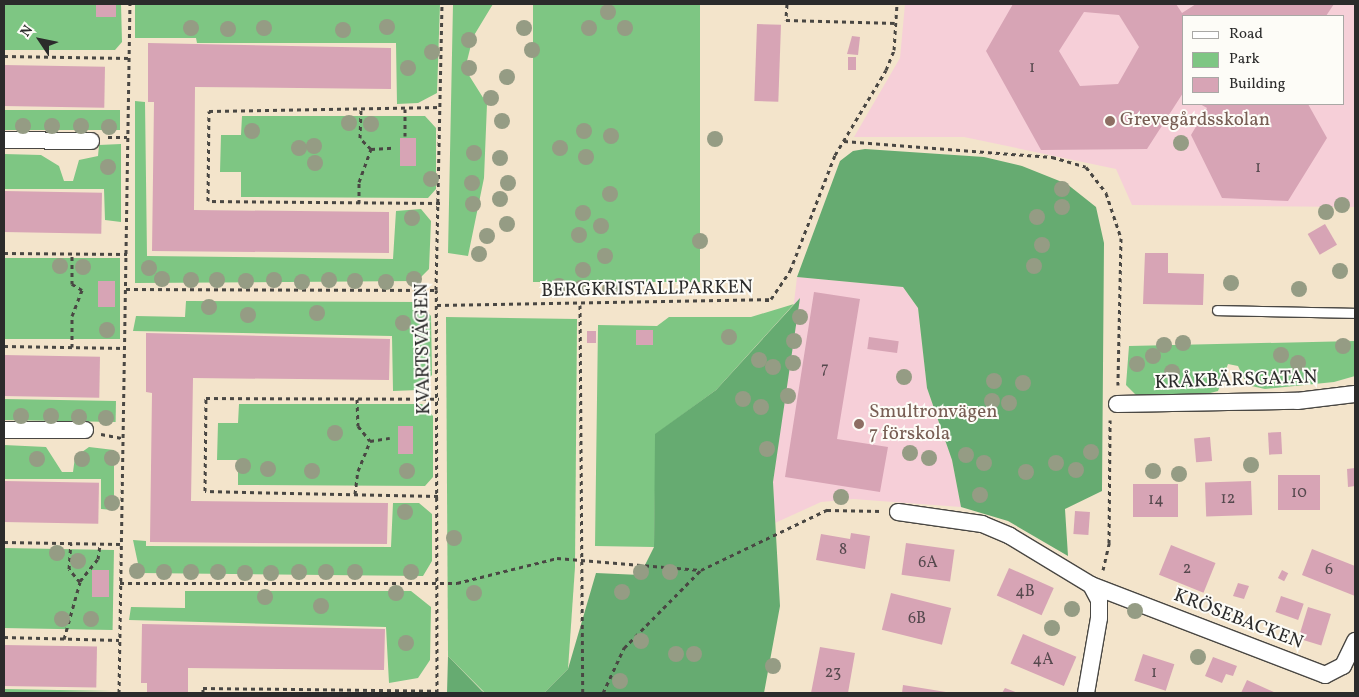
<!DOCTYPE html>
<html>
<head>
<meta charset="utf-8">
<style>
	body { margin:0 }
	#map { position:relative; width:1359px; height:697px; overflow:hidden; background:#f3e4cb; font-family:Vollkorn,serif }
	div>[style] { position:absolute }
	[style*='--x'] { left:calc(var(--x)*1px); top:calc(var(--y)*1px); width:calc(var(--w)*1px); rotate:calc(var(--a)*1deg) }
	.built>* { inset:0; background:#f6cfd8 }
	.green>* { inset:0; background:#7ec683; transform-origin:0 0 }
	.forest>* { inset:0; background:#66ab71 }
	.building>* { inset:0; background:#d7a4b5; transform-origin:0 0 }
	.path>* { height:3px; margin-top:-1.5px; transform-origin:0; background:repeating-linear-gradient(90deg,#494743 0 4px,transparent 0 8px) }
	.roads { filter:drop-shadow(1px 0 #494743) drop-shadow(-1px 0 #494743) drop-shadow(0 1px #494743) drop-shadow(0 -1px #494743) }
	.lane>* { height:9px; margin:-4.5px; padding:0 4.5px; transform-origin:4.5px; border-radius:4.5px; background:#fff }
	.street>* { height:16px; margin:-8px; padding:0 8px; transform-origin:8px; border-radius:8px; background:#fff }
	.trees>* { width:16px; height:16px; margin:-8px; border-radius:50%; background:#959c84 }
	.dots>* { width:14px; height:14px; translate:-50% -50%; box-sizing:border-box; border:2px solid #fdfcf7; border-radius:50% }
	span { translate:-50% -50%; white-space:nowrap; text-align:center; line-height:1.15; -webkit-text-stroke:4px #fdfcf7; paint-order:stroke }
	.number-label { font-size:16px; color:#56494e }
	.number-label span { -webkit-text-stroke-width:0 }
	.education-label { font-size:19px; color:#785e54 }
	.left { translate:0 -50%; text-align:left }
	.street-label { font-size:19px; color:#2b2b2b }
	.frame { position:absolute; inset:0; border:5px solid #2b2b2b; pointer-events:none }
	.legend { position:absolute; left:1182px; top:15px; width:162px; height:90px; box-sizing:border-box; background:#fdfcf7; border:1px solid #a9a8a5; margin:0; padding:6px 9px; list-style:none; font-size:15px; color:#2b2b2b }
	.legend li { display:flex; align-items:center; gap:10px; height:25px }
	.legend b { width:25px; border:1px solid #a9a8a5 }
	.north { position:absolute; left:15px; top:15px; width:50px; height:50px; -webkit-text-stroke:4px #fdfcf7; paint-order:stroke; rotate:304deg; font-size:14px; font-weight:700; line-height:20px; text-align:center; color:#2b2b2b }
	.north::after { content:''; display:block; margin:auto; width:18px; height:22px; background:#2b2b2b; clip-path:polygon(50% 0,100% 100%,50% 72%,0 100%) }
</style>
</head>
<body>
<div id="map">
	<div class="built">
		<div style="clip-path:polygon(evenodd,905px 4px,1355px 4px,1355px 207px,1132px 205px,1116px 169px,964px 137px,854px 137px,900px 58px,905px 4px,1183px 16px,1343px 16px,1343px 104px,1183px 104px,1183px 16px)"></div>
		<div style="clip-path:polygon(797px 277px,903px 287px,918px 308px,927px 388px,952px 460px,961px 507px,853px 499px,821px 502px,775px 523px,773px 482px)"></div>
	</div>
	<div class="green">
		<div style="clip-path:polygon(4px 4px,121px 4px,122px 42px,115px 50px,4px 50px)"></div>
		<div style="clip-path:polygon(135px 4px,440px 4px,437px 93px,418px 103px,397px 104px,396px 43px,197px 43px,196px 38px,135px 38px)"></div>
		<div style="clip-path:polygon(453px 4px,493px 4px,473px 37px,465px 69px,487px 104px,484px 178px,468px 256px,448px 253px)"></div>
		<div style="left:533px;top:4px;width:167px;height:278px"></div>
		<div style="clip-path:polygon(135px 101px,145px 102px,147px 256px,393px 259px,396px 211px,421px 209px,431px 221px,429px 269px,417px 281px,135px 283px)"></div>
		<div style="left:4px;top:110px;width:116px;height:20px"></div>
		<div style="clip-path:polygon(242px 116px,425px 116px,436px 128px,436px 189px,428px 198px,241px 197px,241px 172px,220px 172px,221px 135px,241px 135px)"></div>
		<div style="clip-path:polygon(121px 144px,121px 222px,105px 220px,104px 189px,4px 189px,4px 154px,41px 155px,59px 166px,64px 181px,73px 181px,79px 160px,98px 156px,99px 145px)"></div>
		<div style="left:4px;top:258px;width:116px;height:81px"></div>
		<div style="clip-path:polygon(186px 301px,418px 302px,431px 316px,432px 375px,418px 390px,393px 391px,392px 336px,133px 331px,136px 316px,185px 317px)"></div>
		<div style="clip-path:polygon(794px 304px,716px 390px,656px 434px,654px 547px,595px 546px,598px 325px,657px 326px,669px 317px,751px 317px)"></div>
		<div style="clip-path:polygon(446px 317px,577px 319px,575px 567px,568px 669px,544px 693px,485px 693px,448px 656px)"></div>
		<div style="clip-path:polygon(1355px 341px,1355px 376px,1334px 382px,1265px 389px,1247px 385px,1238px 366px,1228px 364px,1218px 391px,1187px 399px,1137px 396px,1126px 385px,1129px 346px)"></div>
		<div style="left:4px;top:399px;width:112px;height:21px;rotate:1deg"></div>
		<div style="clip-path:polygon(239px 404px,422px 404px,433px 416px,433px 477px,425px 486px,238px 485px,238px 460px,217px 460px,218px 423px,238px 423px)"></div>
		<div style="clip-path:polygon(4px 445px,46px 447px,62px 472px,73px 472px,75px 457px,89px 447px,114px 450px,114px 510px,101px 509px,101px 479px,4px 479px)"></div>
		<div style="clip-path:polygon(393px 503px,419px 503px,432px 514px,432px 561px,423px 576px,140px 573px,133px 540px,146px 541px,146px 546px,391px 547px)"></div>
		<div style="left:4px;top:548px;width:110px;height:80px;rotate:1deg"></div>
		<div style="clip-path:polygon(185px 591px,411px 591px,431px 607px,430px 660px,418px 678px,389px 683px,386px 627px,129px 620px,131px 607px,185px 608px)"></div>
		<div style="clip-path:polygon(4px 689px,112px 691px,113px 691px,4px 693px)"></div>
	</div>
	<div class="forest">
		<div style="clip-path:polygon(865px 149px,984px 157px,1022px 166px,1067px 184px,1096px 207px,1104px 243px,1102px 491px,1065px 509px,1068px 556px,1008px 521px,961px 507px,952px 460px,927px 388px,918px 308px,903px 287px,797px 277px,840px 161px,853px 151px)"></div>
		<div style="clip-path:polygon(800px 298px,773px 482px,780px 606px,764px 693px,544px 693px,568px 669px,596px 573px,640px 575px,654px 547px,655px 434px,716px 390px)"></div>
		<div style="clip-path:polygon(448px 656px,482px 691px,485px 693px,447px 693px)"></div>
	</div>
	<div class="building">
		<div style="left:96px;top:4px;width:20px;height:13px"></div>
		<div style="clip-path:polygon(evenodd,1013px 4px,1176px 4px,1182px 13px,1196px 4px,1334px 4px,1326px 16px,1183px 16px,1183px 93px,1147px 149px,1041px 150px,986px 51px,1013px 4px,1084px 12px,1119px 15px,1139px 47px,1118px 84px,1080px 86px,1059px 51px,1084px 12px)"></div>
		<div style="left:757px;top:24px;width:24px;height:77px;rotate:2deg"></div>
		<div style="clip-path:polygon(852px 36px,860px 37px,858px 55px,847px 54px)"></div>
		<div style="clip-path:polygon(148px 43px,391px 48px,391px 89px,195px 87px,194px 210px,389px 212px,389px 253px,152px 251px,154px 102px,148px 102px)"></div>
		<div style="left:848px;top:57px;width:8px;height:13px"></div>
		<div style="left:4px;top:65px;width:101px;height:41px;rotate:1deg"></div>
		<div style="clip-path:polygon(1200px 104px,1308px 104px,1327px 138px,1288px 201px,1222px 198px,1191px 135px,1207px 108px)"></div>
		<div style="left:400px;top:138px;width:16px;height:28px"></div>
		<div style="left:4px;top:191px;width:98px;height:41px;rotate:1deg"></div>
		<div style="left:1325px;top:224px;width:24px;height:20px;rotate:60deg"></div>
		<div style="clip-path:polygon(1145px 253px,1168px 253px,1168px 273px,1204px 274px,1203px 305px,1143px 304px)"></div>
		<div style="left:98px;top:281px;width:17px;height:26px"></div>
		<div style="clip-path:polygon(814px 292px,860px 299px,837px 439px,888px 447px,880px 492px,785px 477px)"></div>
		<div style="left:636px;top:330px;width:17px;height:15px"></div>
		<div style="left:596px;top:331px;width:12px;height:9px;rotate:90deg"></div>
		<div style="clip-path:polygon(146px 333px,390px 339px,389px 380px,193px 378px,191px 501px,388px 503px,387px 544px,150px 542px,152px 393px,146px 392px)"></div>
		<div style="left:869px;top:337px;width:30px;height:12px;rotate:8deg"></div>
		<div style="left:4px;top:355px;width:96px;height:41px;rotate:1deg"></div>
		<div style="left:398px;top:426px;width:15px;height:28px"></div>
		<div style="left:1281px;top:432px;width:22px;height:13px;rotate:87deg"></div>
		<div style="left:1210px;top:437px;width:24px;height:16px;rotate:85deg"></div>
		<div style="clip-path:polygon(1355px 468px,1355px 486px,1348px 487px,1347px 469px)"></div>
		<div style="left:1320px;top:475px;width:35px;height:42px;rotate:90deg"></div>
		<div style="left:4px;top:481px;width:95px;height:41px;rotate:1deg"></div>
		<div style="left:1251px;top:481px;width:34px;height:46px;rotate:88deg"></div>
		<div style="left:1133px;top:484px;width:45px;height:33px"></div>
		<div style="left:1075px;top:511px;width:15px;height:23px;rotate:4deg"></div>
		<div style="clip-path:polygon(851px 533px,870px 536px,865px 569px,816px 560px,821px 534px,850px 539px)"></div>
		<div style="left:906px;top:543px;width:49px;height:32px;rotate:8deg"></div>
		<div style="left:1171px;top:545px;width:48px;height:32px;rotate:22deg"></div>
		<div style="clip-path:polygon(1312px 549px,1355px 566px,1355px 596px,1302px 575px)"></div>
		<div style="left:1009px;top:568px;width:49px;height:30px;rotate:24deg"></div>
		<div style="left:92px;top:570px;width:17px;height:27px"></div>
		<div style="left:1282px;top:570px;width:7px;height:9px;rotate:27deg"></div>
		<div style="clip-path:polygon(1238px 583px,1249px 586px,1244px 599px,1233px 596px)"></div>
		<div style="left:891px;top:593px;width:62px;height:38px;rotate:14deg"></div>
		<div style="left:1281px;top:596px;width:24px;height:17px;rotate:19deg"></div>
		<div style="left:1308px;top:607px;width:24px;height:33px;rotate:17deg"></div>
		<div style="clip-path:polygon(142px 624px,385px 629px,384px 670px,188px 668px,188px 693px,147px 693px,147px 683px,141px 683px)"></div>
		<div style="left:1023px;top:634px;width:58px;height:32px;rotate:23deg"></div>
		<div style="left:4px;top:645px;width:93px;height:41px;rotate:1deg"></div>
		<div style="clip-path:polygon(820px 647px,855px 653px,848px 693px,811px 693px)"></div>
		<div style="left:1143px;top:654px;width:33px;height:28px;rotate:18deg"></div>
		<div style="clip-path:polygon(1213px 657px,1237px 666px,1233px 676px,1226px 674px,1222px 683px,1205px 676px)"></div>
		<div style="clip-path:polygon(1247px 680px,1276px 693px,1241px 693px)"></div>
		<div style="clip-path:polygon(903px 685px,946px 692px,946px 693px,902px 693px)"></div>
		<div style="clip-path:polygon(1005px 688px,1018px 693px,1002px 693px)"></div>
	</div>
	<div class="path">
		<div style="--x:787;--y:4;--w:16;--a:94"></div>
		<div style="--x:786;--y:20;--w:110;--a:1.6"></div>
		<div style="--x:4;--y:56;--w:125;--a:0.9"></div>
		<div style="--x:405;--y:109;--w:27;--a:90"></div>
		<div style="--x:108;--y:137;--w:19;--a:0"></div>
		<div style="--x:844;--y:141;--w:209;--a:4.4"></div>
		<div style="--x:1052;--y:157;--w:35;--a:16"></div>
		<div style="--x:1086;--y:167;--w:33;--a:52"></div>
		<div style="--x:1106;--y:193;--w:47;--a:71.6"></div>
		<div style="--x:1121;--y:238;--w:147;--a:91.2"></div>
		<div style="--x:371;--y:149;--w:22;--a:-3"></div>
		<div style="--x:359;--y:203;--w:21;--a:-90"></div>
		<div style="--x:359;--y:182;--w:35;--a:-70"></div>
		<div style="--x:371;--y:149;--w:16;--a:-135"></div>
		<div style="--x:360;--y:138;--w:29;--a:-88"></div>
		<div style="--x:440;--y:203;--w:232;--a:-179.5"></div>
		<div style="--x:208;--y:201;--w:90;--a:-89.4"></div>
		<div style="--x:209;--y:111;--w:232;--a:-1"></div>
		<div style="--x:4;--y:253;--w:123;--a:0.5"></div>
		<div style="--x:126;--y:289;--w:310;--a:0.2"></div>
		<div style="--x:437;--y:305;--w:334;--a:-1"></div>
		<div style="--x:771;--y:299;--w:34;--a:-56"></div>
		<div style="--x:790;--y:271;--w:124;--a:-68.8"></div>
		<div style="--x:835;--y:155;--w:99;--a:-59"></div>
		<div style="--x:886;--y:70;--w:22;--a:-68"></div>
		<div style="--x:894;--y:50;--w:46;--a:-86.3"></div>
		<div style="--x:580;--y:305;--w:388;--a:89.6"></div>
		<div style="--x:4;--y:346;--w:121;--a:0.9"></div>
		<div style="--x:72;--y:347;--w:31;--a:-90"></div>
		<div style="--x:72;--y:316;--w:28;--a:-69"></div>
		<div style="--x:82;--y:290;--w:12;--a:-149"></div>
		<div style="--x:72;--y:284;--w:30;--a:-90"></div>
		<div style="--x:357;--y:399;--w:27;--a:88"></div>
		<div style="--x:358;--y:426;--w:19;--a:51"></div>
		<div style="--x:101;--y:434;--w:21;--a:11"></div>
		<div style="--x:355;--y:494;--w:23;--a:-83"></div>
		<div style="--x:358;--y:471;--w:32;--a:-68"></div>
		<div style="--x:370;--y:441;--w:20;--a:-9"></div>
		<div style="--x:438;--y:496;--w:233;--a:-178.8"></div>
		<div style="--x:205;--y:491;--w:93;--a:-89.4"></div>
		<div style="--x:206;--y:398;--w:233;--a:0.2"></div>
		<div style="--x:4;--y:542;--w:116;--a:1"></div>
		<div style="--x:1103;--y:570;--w:28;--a:-77"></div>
		<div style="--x:1109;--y:543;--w:123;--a:-89.5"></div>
		<div style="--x:80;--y:581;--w:28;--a:-51"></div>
		<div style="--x:98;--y:559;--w:15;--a:-82"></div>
		<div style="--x:120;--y:583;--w:337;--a:0"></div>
		<div style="--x:457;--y:583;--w:103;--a:-14"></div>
		<div style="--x:557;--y:558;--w:144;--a:4.8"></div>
		<div style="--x:4;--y:637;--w:115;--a:1.5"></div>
		<div style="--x:64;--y:639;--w:59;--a:-74.3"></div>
		<div style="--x:80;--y:582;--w:17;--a:-130"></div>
		<div style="--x:69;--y:569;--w:26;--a:-86"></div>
		<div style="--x:119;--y:693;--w:689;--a:-89.09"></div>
		<div style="--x:203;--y:693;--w:5;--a:-90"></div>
		<div style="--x:203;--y:688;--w:234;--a:0.7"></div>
		<div style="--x:437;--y:693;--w:403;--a:-90.1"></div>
		<div style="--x:436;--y:290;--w:286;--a:-88.8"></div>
		<div style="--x:603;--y:693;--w:50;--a:-65"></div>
		<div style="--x:624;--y:648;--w:110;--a:-45.4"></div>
		<div style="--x:701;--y:570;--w:140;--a:-25.5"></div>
		<div style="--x:827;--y:510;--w:55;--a:1"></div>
	</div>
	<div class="roads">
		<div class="lane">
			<div style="--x:1217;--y:310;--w:138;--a:1.2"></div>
		</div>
		<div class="street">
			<div style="--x:4;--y:140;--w:87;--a:0.7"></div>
			<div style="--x:1117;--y:404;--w:180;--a:-1"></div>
			<div style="--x:1297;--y:401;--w:58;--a:-6.9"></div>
			<div style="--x:4;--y:430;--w:81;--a:0"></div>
			<div style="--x:898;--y:512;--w:85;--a:8.1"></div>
			<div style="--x:982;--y:524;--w:30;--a:23"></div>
			<div style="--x:1010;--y:536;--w:95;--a:31.2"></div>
			<div style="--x:1091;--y:585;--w:17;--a:62"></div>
			<div style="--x:1099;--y:600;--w:18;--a:90"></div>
			<div style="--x:1099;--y:618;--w:76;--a:99.8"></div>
			<div style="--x:1091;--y:585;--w:251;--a:21"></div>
			<div style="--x:1325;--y:675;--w:20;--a:-27"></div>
			<div style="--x:1343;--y:666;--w:28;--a:-64"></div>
		</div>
	</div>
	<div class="trees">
		<div style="left:608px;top:12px"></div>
		<div style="left:387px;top:27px"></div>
		<div style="left:191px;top:28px"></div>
		<div style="left:264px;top:28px"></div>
		<div style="left:524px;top:28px"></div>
		<div style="left:589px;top:28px"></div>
		<div style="left:625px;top:28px"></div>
		<div style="left:228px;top:29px"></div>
		<div style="left:343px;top:30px"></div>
		<div style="left:469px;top:40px"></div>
		<div style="left:532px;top:50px"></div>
		<div style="left:432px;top:52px"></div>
		<div style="left:408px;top:68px"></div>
		<div style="left:469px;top:68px"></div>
		<div style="left:507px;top:77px"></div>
		<div style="left:491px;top:98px"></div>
		<div style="left:502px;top:121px"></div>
		<div style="left:349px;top:123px"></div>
		<div style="left:371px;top:124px"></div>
		<div style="left:23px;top:126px"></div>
		<div style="left:52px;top:126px"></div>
		<div style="left:81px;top:126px"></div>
		<div style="left:109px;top:127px"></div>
		<div style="left:252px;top:131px"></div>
		<div style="left:584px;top:131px"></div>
		<div style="left:611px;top:136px"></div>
		<div style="left:715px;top:139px"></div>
		<div style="left:1181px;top:143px"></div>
		<div style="left:314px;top:146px"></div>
		<div style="left:299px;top:148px"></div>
		<div style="left:560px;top:148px"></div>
		<div style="left:474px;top:153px"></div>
		<div style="left:586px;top:157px"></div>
		<div style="left:500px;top:158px"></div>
		<div style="left:315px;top:163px"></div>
		<div style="left:108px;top:167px"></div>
		<div style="left:431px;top:179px"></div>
		<div style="left:472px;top:183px"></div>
		<div style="left:508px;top:183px"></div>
		<div style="left:1062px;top:189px"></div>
		<div style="left:610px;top:194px"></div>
		<div style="left:500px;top:199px"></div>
		<div style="left:473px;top:204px"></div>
		<div style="left:1342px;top:205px"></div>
		<div style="left:1062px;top:207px"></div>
		<div style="left:1326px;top:212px"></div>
		<div style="left:583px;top:213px"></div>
		<div style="left:1037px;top:217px"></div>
		<div style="left:412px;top:218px"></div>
		<div style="left:507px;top:224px"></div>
		<div style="left:601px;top:226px"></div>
		<div style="left:579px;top:235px"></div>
		<div style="left:487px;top:236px"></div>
		<div style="left:700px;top:241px"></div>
		<div style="left:1042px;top:245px"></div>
		<div style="left:479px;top:254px"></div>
		<div style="left:605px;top:256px"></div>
		<div style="left:60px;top:266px"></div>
		<div style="left:1034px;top:266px"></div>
		<div style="left:83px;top:267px"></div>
		<div style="left:149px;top:268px"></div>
		<div style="left:583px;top:270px"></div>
		<div style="left:1340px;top:271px"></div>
		<div style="left:162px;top:279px"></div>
		<div style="left:414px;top:279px"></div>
		<div style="left:191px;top:280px"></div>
		<div style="left:217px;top:280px"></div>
		<div style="left:274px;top:280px"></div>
		<div style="left:329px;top:280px"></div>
		<div style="left:246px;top:281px"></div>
		<div style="left:355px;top:281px"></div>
		<div style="left:302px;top:282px"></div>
		<div style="left:386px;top:282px"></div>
		<div style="left:1231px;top:283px"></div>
		<div style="left:559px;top:286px"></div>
		<div style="left:581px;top:288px"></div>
		<div style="left:610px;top:289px"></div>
		<div style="left:1299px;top:289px"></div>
		<div style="left:209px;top:307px"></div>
		<div style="left:317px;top:313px"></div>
		<div style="left:248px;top:315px"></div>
		<div style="left:800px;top:317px"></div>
		<div style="left:403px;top:323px"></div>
		<div style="left:107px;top:330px"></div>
		<div style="left:729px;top:337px"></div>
		<div style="left:794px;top:341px"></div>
		<div style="left:1183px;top:343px"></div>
		<div style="left:1164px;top:345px"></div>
		<div style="left:1343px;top:346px"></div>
		<div style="left:1281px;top:355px"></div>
		<div style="left:1153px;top:356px"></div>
		<div style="left:759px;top:360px"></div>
		<div style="left:793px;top:363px"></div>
		<div style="left:1298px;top:363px"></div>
		<div style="left:1137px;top:364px"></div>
		<div style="left:773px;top:367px"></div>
		<div style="left:1172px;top:372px"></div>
		<div style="left:904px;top:377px"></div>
		<div style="left:994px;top:381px"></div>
		<div style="left:1023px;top:383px"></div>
		<div style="left:788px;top:396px"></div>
		<div style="left:743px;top:399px"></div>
		<div style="left:992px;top:401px"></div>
		<div style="left:1009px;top:403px"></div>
		<div style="left:761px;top:407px"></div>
		<div style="left:21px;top:416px"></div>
		<div style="left:51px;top:416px"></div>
		<div style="left:79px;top:417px"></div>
		<div style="left:106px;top:418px"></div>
		<div style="left:335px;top:433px"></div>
		<div style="left:767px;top:449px"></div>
		<div style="left:1091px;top:452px"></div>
		<div style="left:910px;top:453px"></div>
		<div style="left:966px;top:455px"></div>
		<div style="left:112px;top:458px"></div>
		<div style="left:929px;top:458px"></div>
		<div style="left:37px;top:459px"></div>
		<div style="left:82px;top:459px"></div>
		<div style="left:984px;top:463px"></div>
		<div style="left:1056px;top:463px"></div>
		<div style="left:1251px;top:465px"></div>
		<div style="left:243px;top:466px"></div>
		<div style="left:268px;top:469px"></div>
		<div style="left:1076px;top:470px"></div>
		<div style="left:312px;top:471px"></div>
		<div style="left:407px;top:471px"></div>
		<div style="left:1153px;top:471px"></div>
		<div style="left:1026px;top:472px"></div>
		<div style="left:1179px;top:474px"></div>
		<div style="left:980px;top:495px"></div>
		<div style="left:841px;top:497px"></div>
		<div style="left:112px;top:503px"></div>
		<div style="left:405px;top:512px"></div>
		<div style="left:454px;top:538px"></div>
		<div style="left:57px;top:553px"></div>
		<div style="left:78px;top:561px"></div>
		<div style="left:137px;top:571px"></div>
		<div style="left:164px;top:572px"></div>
		<div style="left:191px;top:572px"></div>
		<div style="left:218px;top:572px"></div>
		<div style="left:299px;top:572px"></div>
		<div style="left:326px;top:572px"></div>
		<div style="left:355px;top:572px"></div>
		<div style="left:411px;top:572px"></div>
		<div style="left:641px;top:572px"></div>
		<div style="left:670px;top:572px"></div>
		<div style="left:245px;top:573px"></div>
		<div style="left:271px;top:573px"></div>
		<div style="left:622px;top:592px"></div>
		<div style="left:396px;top:593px"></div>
		<div style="left:474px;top:593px"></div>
		<div style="left:265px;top:597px"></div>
		<div style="left:321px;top:606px"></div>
		<div style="left:1072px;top:609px"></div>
		<div style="left:1135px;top:611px"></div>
		<div style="left:62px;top:619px"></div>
		<div style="left:91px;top:619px"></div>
		<div style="left:1052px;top:628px"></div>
		<div style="left:641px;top:641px"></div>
		<div style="left:406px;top:643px"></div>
		<div style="left:676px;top:654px"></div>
		<div style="left:694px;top:654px"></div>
		<div style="left:1198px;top:657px"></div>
		<div style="left:773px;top:666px"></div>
		<div style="left:620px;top:681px"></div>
	</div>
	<div class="dots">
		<div style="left:1110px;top:121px;background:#8d6e63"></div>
		<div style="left:859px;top:424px;background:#8d6e63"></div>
	</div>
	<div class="number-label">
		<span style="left:1032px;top:68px">1</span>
		<span style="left:1258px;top:168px">1</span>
		<span style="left:825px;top:369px">7</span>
		<span style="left:1299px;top:493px">10</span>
		<span style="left:1228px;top:499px">12</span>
		<span style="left:1156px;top:500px">14</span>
		<span style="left:843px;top:550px">8</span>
		<span style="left:928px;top:563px">6A</span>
		<span style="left:1187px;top:569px">2</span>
		<span style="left:1329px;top:570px">6</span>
		<span style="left:1025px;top:592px">4B</span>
		<span style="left:917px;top:619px">6B</span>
		<span style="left:1043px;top:660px">4A</span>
		<span style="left:833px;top:673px">23</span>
		<span style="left:1154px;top:673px">1</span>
	</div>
	<div class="education-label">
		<span class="left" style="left:1120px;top:121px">Grevegårdsskolan</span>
		<span class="left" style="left:869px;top:424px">Smultronvägen<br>7 förskola</span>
	</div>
	<div class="street-label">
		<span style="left:647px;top:290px;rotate:-1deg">BERGKRISTALLPARKEN</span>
		<span style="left:424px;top:349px;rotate:-91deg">KVARTSVÄGEN</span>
		<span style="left:1236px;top:381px;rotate:-2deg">KRÅKBÄRSGATAN</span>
		<span style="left:1238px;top:620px;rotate:21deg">KRÖSEBACKEN</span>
	</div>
	<div class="frame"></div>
	<ul class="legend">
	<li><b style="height:6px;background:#fff"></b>Road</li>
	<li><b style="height:14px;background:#7ec683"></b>Park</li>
	<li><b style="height:14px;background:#d7a4b5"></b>Building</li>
	</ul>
	<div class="north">N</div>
</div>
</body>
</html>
